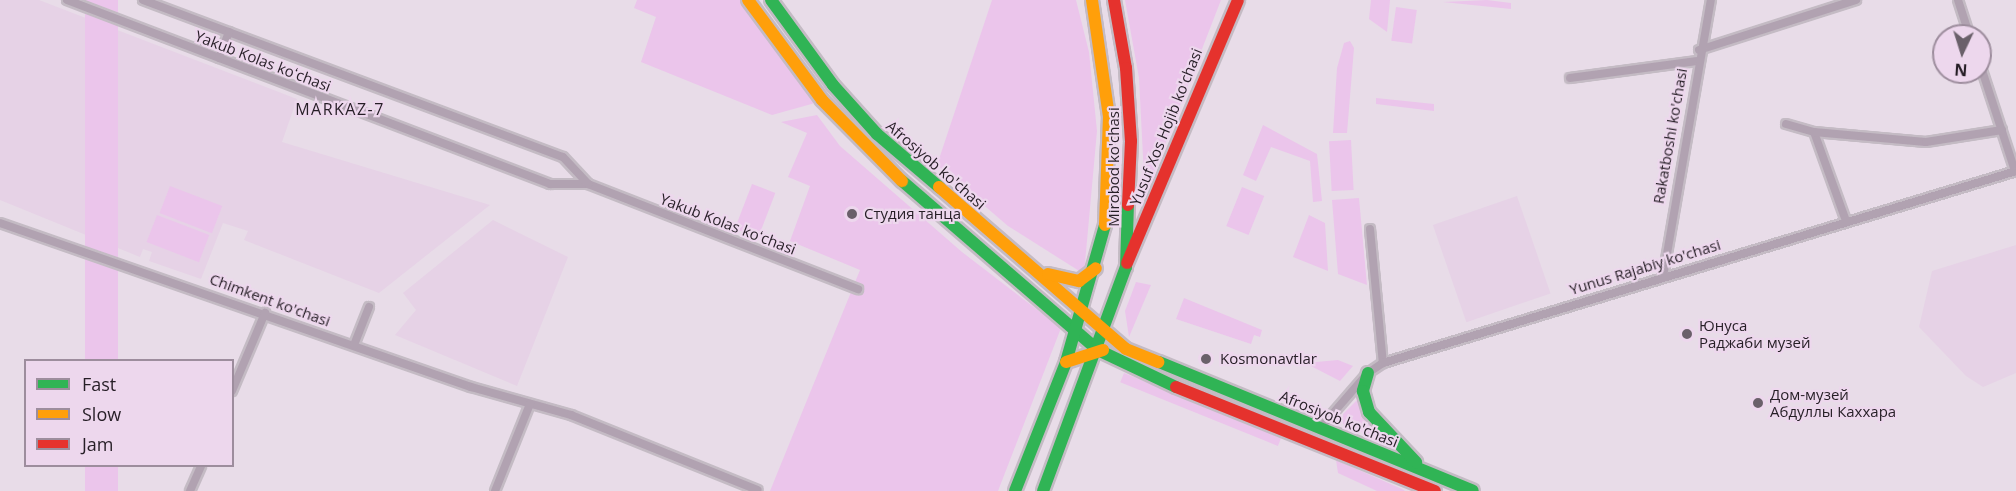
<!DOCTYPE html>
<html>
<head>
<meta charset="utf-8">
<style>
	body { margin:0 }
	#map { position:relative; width:2016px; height:491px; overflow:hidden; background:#e8dce8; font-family:"Open Sans",sans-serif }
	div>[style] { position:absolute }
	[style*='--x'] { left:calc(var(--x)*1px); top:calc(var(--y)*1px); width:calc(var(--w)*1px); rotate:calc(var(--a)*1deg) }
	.built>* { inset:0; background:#e6d2e6; transform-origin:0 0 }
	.green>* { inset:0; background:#ebc5eb; transform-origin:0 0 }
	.roads { filter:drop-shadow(2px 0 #c4bbc4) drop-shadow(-2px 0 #c4bbc4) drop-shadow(0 2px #c4bbc4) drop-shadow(0 -2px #c4bbc4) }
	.street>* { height:8px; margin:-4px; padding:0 4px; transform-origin:4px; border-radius:4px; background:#b1a2b1 }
	.fast>* { height:12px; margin:-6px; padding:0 6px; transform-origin:6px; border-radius:6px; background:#30b455 }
	.slow>* { height:12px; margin:-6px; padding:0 6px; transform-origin:6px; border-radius:6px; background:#ff9f0a }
	.jam>* { height:12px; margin:-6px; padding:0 6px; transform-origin:6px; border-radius:6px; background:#e5322d }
	.dots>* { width:16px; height:16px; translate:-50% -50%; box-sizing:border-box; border:3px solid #edd7ed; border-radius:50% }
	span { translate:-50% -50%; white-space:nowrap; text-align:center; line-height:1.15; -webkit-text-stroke:4.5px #edd7ed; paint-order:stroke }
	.street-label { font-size:15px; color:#261e26 }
	.poi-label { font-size:15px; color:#261e26 }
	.left { translate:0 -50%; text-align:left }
	.neighbourhood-label { font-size:16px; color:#261e26; letter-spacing:1.5px }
	.legend { position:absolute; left:24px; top:359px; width:210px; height:108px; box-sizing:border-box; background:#edd7ed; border:2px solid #9d8d9d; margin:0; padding:8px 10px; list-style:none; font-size:18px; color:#261e26 }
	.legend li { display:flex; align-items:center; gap:12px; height:30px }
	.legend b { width:30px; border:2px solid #9d8d9d }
	.north { position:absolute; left:1932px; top:24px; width:60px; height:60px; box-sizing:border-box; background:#edd7ed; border:2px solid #9d8d9d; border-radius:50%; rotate:184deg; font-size:16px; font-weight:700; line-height:24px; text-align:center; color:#261e26 }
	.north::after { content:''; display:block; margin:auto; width:21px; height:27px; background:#6a606a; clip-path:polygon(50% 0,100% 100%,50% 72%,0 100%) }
</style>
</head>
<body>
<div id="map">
	<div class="built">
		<div style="clip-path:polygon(0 0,39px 0,297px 99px,282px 142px,490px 205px,379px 293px,244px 240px,248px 231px,223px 223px,201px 279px,149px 261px,152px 252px,143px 249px,140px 257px,0 200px)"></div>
		<div style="left:1517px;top:196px;width:103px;height:89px;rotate:71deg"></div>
		<div style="clip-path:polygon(493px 220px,568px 257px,517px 386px,395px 335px,416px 310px,403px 293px)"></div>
		<div style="clip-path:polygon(2016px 245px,2016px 373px,1983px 387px,1966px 376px,1919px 327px,1932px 271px)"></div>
	</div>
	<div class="green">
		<div style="left:85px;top:0;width:33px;height:498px"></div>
		<div style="clip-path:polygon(637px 0,740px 0,815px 103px,772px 115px,641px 62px,656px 17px,634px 8px)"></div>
		<div style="clip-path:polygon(992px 0,1076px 0,1089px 52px,1097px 131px,1084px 274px,1008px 226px,937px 165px)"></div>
		<div style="clip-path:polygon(1125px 0,1221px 0,1145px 196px,1139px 78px)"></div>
		<div style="clip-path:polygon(1371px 0,1390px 0,1387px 32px,1369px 19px)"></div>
		<div style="clip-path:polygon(1487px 0,1511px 3px,1511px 9px,1443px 2px)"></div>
		<div style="left:1396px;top:7px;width:21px;height:34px;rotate:8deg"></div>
		<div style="clip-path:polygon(1350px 41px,1354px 48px,1347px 133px,1333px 133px,1337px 68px,1344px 43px)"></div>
		<div style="clip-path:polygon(1376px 98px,1434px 104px,1434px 111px,1376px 104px)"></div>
		<div style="clip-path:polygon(817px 115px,840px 146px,962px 252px,1061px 328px,998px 491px,770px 491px,860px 270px,790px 241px,810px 186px,788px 177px,807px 133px,781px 122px)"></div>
		<div style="clip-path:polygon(1263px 125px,1317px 154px,1322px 201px,1313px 202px,1310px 161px,1271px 147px,1256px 181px,1243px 175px)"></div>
		<div style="left:1351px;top:140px;width:50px;height:22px;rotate:87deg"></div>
		<div style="left:752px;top:184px;width:25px;height:48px;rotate:21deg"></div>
		<div style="left:170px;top:186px;width:56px;height:29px;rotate:21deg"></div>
		<div style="left:1242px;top:187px;width:24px;height:42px;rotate:22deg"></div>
		<div style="clip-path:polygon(1359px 198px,1367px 285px,1338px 274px,1332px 200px)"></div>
		<div style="left:157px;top:215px;width:56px;height:29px;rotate:21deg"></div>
		<div style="clip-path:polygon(1309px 215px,1325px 223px,1328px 271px,1293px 257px)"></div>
		<div style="clip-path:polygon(1136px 282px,1151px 285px,1129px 337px,1125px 311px)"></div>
		<div style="clip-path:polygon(1184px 298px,1262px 330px,1260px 337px,1254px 335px,1251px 344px,1176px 319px)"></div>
		<div style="clip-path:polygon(1338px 360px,1353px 366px,1340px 381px,1305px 363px)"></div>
		<div style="left:1124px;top:373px;width:170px;height:10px;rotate:22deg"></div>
		<div style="clip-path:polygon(1358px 399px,1367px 420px,1388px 443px,1343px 424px,1343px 414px)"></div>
		<div style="clip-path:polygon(1336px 460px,1402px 489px,1405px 491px,1377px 491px,1338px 473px)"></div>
	</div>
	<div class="roads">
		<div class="street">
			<div style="--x:67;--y:0;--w:517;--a:20.85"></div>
			<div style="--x:550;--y:184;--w:38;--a:0"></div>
			<div style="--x:588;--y:184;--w:290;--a:21.3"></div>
			<div style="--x:143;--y:0;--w:448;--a:20.5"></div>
			<div style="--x:563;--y:157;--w:37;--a:47"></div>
			<div style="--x:1958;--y:0;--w:38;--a:72"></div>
			<div style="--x:1699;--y:50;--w:165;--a:-17.7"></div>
			<div style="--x:219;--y:58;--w:28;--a:-69"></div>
			<div style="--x:1980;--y:64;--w:113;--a:71.9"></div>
			<div style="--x:1570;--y:78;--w:128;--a:-7.6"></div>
			<div style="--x:1786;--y:124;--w:29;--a:16"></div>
			<div style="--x:1814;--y:132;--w:95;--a:70.2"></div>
			<div style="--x:1814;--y:132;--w:112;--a:5.1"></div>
			<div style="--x:1926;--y:142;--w:77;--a:-9"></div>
			<div style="--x:0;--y:223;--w:499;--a:19.2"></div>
			<div style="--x:471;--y:387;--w:104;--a:15.6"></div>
			<div style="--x:571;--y:415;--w:201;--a:21.9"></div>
			<div style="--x:1370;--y:229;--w:135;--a:84.5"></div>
			<div style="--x:1663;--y:277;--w:281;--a:-80.2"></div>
			<div style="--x:354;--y:345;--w:41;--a:-68.5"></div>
			<div style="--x:232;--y:391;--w:85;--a:-67.1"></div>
			<div style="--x:1321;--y:427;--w:72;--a:-49"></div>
			<div style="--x:1368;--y:373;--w:18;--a:-34"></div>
			<div style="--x:1383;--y:363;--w:661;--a:-16.87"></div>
			<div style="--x:190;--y:491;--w:27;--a:-66"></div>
			<div style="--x:495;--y:491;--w:94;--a:-68.1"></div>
		</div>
		<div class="fast">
			<div style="--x:771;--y:0;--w:105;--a:53.9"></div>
			<div style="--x:833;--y:85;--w:66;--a:48.1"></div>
			<div style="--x:877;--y:134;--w:82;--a:40.5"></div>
			<div style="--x:902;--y:181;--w:259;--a:40.8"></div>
			<div style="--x:1098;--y:350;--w:86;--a:25.4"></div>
			<div style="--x:1159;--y:362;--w:339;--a:22.3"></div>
			<div style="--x:1368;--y:373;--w:19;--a:106"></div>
			<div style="--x:1363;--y:391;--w:22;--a:74"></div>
			<div style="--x:1369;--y:412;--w:69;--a:46.8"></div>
			<div style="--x:1015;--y:491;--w:139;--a:-68.4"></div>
			<div style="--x:1066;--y:362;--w:142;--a:-74.1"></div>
			<div style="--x:1043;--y:491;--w:239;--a:-69.7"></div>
			<div style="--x:1126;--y:267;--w:62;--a:-88.2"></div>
		</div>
		<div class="slow">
			<div style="--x:748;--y:0;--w:124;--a:53.5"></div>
			<div style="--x:822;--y:100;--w:114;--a:45.4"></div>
			<div style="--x:1092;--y:0;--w:117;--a:81.7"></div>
			<div style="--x:1109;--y:116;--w:109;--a:92.1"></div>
			<div style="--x:939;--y:187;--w:247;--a:40.9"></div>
			<div style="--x:1126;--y:349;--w:35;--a:22"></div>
			<div style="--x:1048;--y:274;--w:32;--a:13"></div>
			<div style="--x:1079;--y:281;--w:21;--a:-37"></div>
			<div style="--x:1066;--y:362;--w:39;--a:-18"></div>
		</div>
		<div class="jam">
			<div style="--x:1114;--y:0;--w:69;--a:80"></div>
			<div style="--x:1126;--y:68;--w:73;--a:86.1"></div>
			<div style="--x:1131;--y:141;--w:64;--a:92.7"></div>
			<div style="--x:1127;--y:263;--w:285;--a:-67.1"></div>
			<div style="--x:1176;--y:387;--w:279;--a:21.9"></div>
		</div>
	</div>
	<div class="dots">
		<div style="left:852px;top:214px;background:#6a606a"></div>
		<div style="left:1687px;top:334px;background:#6a606a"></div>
		<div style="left:1206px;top:359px;background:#6a606a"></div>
		<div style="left:1758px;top:403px;background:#6a606a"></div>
	</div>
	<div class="street-label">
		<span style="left:263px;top:61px;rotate:21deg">Yakub Kolas koʻchasi</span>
		<span style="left:1166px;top:127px;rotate:-68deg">Yusuf Xos Hojib ko'chasi</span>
		<span style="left:1670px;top:136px;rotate:-80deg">Rakatboshi ko'chasi</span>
		<span style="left:936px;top:165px;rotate:41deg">Afrosiyob ko'chasi</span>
		<span style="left:1114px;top:167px;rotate:-90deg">Mirobod ko'chasi</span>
		<span style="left:728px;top:224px;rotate:21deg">Yakub Kolas koʻchasi</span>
		<span style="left:1645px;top:267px;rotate:-17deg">Yunus Rajabiy ko'chasi</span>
		<span style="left:270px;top:300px;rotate:20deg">Chimkent ko'chasi</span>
		<span style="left:1339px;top:419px;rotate:22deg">Afrosiyob ko'chasi</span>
	</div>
	<div class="poi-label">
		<span class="left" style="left:864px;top:214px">Студия танца</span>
		<span class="left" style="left:1699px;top:334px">Юнуса<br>Раджаби музей</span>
		<span class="left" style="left:1220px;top:359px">Kosmonavtlar</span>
		<span class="left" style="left:1770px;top:403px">Дом-музей<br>Абдуллы Каххара</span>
	</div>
	<div class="neighbourhood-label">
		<span style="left:340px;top:109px">MARKAZ-7</span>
	</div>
	<ul class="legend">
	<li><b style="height:8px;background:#30b455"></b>Fast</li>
	<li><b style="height:8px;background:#ff9f0a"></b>Slow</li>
	<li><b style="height:8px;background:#e5322d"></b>Jam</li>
	</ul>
	<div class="north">N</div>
</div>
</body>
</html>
